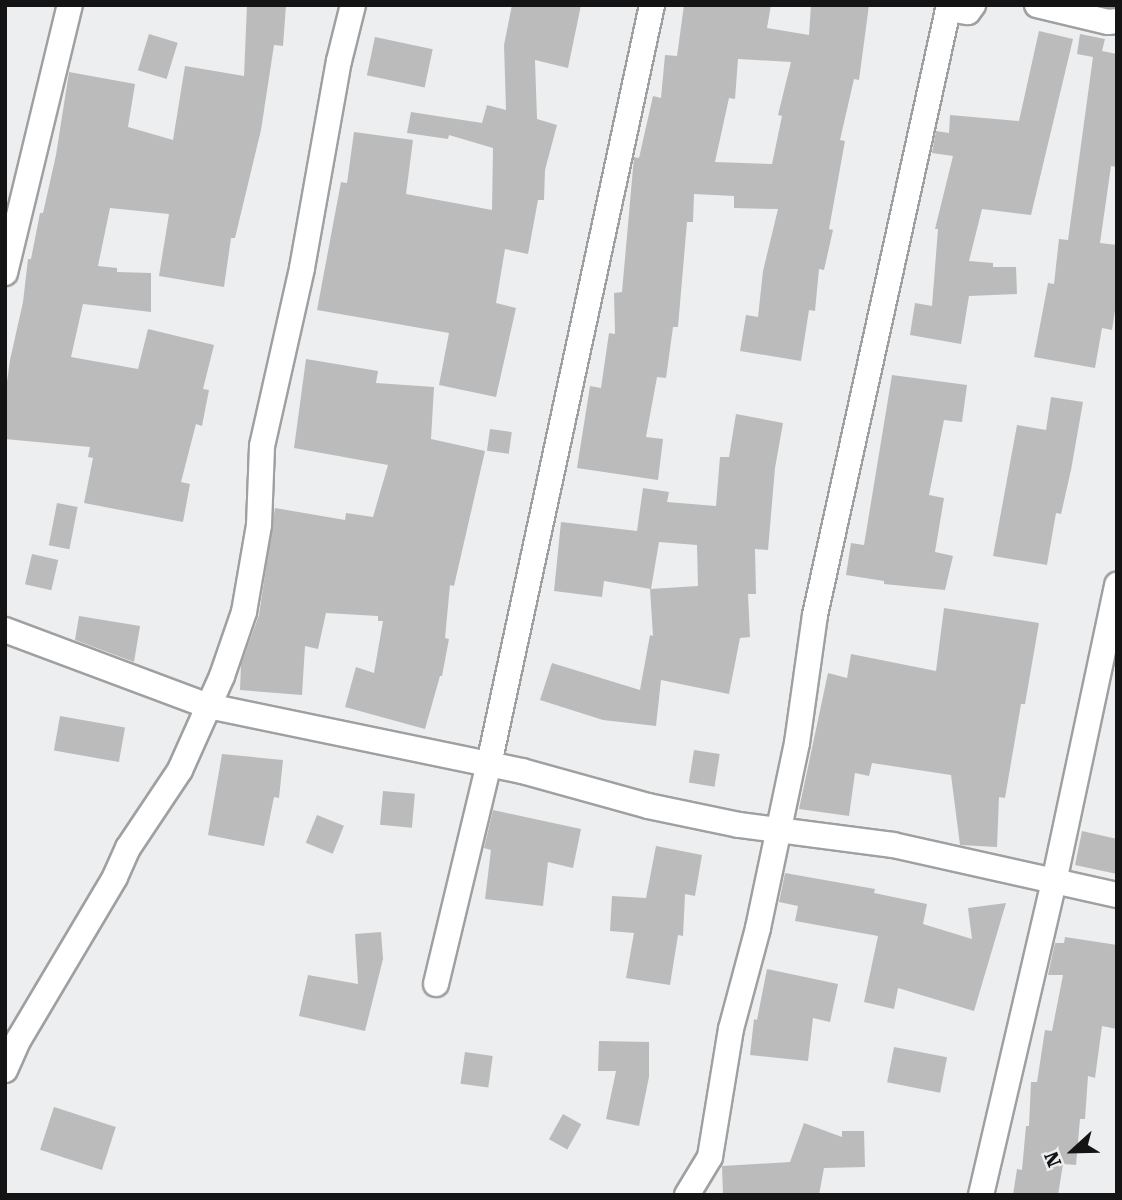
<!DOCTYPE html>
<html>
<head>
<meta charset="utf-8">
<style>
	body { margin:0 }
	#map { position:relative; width:1122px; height:1200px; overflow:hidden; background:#edeeef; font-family:"Roboto Serif",serif }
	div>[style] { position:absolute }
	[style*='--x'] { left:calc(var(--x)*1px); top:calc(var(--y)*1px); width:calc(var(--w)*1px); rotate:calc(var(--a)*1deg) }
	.building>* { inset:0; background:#bcbbbb; transform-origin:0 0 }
	.roads { filter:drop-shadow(2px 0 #a0a0a1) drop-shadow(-2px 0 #a0a0a1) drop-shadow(0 2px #a0a0a1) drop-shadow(0 -2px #a0a0a1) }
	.minor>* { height:24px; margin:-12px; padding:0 12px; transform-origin:12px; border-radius:12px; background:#fff }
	span { translate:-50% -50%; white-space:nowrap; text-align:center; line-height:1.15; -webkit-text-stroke:7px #edeeef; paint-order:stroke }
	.frame { position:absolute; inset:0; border:7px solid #141415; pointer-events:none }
	.north { position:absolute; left:1038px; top:1116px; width:70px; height:70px; -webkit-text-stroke:5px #edeeef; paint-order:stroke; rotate:248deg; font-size:19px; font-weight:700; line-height:28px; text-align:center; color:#141415 }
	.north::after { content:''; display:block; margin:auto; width:24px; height:32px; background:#141415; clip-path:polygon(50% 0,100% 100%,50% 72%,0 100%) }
</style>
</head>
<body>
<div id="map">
	<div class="building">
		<div style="clip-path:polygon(247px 5px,286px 5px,283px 46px,274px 45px,261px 130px,235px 238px,231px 238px,224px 287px,159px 276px,169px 214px,110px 208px,98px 266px,117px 268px,117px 272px,151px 273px,151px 312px,83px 304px,71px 357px,138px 369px,148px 329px,214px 345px,203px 389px,209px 390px,202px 426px,196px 424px,181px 482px,190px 484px,183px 522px,84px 503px,93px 458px,88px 457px,90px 447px,5px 439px,6px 389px,10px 360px,23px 302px,28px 259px,31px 259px,40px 213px,43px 213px,56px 155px,69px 72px,135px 84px,128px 127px,173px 140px,185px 66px,244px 76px)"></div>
		<div style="clip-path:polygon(512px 5px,581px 5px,568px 68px,535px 60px,537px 119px,557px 125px,545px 170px,544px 200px,538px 200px,528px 254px,505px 249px,496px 303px,516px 308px,496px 397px,439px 385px,449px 333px,317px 310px,341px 182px,347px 183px,354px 132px,413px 140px,406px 194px,492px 210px,493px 148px,449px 135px,448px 139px,407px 133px,411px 112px,482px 123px,487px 105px,506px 110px,504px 45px)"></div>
		<div style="clip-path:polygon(evenodd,684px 5px,771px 5px,767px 28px,809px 35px,811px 5px,869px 5px,859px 80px,854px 79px,840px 140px,845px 141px,829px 229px,833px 230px,824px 270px,819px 269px,815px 311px,809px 310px,801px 361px,740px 351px,746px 315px,758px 317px,763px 271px,778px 209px,734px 208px,734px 196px,694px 194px,693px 222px,687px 222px,678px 327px,673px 327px,666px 378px,657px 377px,646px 437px,663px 439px,658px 480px,577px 468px,590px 386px,601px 388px,609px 333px,615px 334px,614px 293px,622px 292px,634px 157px,639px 158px,653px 96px,661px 98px,665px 55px,677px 56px,684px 5px,738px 59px,791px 62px,778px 115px,782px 116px,772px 164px,715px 162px,729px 98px,735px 99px,738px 59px)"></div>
		<div style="clip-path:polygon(1039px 31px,1073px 39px,1031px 215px,982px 209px,969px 261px,993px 263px,993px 267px,1016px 267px,1017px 294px,969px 296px,961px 344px,910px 335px,915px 303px,932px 306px,938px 229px,935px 229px,953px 156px,932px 153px,936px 131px,949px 133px,950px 115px,1019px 121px)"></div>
		<div style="left:149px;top:34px;width:30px;height:38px;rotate:17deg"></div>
		<div style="clip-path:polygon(1080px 34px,1105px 39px,1102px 51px,1117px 54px,1117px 167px,1111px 166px,1100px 243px,1117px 245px,1117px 297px,1112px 330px,1102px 328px,1095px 368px,1034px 357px,1048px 283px,1054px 284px,1059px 239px,1068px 240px,1093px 57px,1077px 54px)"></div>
		<div style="left:375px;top:37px;width:59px;height:39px;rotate:12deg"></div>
		<div style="clip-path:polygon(306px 359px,378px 371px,376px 383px,434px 387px,431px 439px,485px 451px,454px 586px,450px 585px,445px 638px,449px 639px,442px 676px,440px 676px,425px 729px,345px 707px,356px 667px,374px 673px,383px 621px,378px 621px,378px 616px,326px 613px,318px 649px,305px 646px,302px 695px,240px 690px,241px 665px,259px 615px,275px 508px,345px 520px,346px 513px,373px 517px,388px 465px,294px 448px)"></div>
		<div style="clip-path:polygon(892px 375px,967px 385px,962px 422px,944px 420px,929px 495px,944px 498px,935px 552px,953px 556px,945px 590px,884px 584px,884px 581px,846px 575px,851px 543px,864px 545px)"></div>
		<div style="clip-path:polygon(1051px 397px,1083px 402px,1071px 470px,1061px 514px,1056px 513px,1047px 565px,993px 556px,1017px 425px,1046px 430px)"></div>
		<div style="clip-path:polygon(736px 414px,783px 423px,775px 468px,768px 550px,755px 549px,756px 594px,748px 594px,750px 637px,740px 638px,729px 694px,661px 680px,656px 726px,603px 720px,540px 700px,552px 663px,640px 690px,650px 635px,653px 636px,650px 589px,698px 586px,697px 545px,659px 542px,651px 589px,604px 581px,602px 597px,554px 591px,561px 522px,637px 531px,643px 488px,669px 492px,667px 502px,716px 506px,720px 457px,729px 457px)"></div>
		<div style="left:490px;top:429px;width:22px;height:22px;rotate:8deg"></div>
		<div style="left:57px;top:503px;width:21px;height:43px;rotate:11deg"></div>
		<div style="left:32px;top:554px;width:27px;height:31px;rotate:13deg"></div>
		<div style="clip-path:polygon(944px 608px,1039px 623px,1025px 704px,1021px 704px,1005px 798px,999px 797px,997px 847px,960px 845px,951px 775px,872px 763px,869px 776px,855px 773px,849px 816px,799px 809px,828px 673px,847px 678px,851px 654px,936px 671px)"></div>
		<div style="clip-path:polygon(79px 616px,140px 626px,134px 662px,75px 640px)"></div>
		<div style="left:60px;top:716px;width:66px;height:35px;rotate:10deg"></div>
		<div style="left:694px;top:750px;width:26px;height:33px;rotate:9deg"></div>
		<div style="clip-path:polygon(222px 754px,283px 760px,279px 798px,274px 797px,264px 846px,208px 835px)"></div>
		<div style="left:383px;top:791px;width:32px;height:34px;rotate:5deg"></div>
		<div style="clip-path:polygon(493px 810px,581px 829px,573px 868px,548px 862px,543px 906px,485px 899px,491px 850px,484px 848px)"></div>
		<div style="left:317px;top:815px;width:29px;height:30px;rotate:22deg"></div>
		<div style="clip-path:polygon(1082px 831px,1117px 839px,1117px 874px,1075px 865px)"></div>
		<div style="clip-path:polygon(656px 846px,702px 855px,695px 896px,685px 894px,683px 936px,678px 935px,670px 985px,626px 978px,634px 933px,610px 931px,612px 896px,646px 898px)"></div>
		<div style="clip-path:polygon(785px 873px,875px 889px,874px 893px,927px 904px,923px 924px,972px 939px,968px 908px,1006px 903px,974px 1011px,898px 988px,894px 1009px,864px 1002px,878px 936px,795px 921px,798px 906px,779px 902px)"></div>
		<div style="clip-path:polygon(381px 932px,383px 959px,365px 1031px,299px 1016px,308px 975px,358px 984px,355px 934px)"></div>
		<div style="clip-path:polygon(1065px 937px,1117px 945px,1117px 1029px,1102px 1026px,1095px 1078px,1088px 1076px,1085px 1119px,1080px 1119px,1076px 1165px,1063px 1164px,1058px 1195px,1013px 1195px,1017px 1169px,1022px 1170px,1026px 1126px,1029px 1126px,1031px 1082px,1037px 1082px,1045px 1030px,1052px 1031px,1063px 975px,1048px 975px,1055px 943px,1064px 943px)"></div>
		<div style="clip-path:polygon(767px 969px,838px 984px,830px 1022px,813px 1018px,808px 1061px,750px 1055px,754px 1019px,757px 1020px)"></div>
		<div style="clip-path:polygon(599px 1041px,649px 1042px,649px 1077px,639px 1126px,606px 1119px,616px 1071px,598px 1071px)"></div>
		<div style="left:894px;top:1047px;width:54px;height:36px;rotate:11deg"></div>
		<div style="left:465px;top:1052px;width:28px;height:32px;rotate:8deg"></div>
		<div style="left:54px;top:1107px;width:65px;height:45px;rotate:18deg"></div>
		<div style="left:563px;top:1114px;width:21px;height:29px;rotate:29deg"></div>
		<div style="clip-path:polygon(804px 1123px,842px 1137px,842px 1131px,864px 1131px,865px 1167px,824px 1168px,819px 1195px,723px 1195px,722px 1166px,790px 1162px)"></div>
	</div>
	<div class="roads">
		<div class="minor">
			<div style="--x:1037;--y:5;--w:73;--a:13.5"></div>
			<div style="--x:1108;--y:22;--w:9;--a:-6"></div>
			<div style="--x:948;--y:9;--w:20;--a:9"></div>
			<div style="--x:968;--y:12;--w:9;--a:-54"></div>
			<div style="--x:5;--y:273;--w:276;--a:-76.4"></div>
			<div style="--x:5;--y:630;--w:217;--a:20.5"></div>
			<div style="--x:208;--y:706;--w:321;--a:11.7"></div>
			<div style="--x:522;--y:771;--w:131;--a:15.5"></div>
			<div style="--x:648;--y:806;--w:93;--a:11.8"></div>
			<div style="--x:739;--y:825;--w:155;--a:7.4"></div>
			<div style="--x:893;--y:845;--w:230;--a:12.6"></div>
			<div style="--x:436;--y:984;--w:226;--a:-76.5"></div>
			<div style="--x:489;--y:764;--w:776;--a:-77.88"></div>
			<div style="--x:5;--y:1070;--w:34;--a:-66"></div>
			<div style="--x:19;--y:1039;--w:188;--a:-59.3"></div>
			<div style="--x:115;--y:877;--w:32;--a:-66"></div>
			<div style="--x:128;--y:848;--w:94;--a:-56.3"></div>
			<div style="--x:180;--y:770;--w:103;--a:-65.9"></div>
			<div style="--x:222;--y:676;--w:68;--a:-71"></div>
			<div style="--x:244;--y:612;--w:88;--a:-80.2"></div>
			<div style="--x:259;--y:525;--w:79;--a:-87.8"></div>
			<div style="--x:262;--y:446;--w:182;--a:-77.3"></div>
			<div style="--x:302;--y:268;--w:210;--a:-79.9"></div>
			<div style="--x:339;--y:61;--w:58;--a:-76"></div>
			<div style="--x:687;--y:1195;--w:44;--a:-58.8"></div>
			<div style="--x:710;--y:1157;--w:130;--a:-80.7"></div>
			<div style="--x:731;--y:1029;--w:105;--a:-75"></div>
			<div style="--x:758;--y:928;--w:189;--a:-78.1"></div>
			<div style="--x:797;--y:743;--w:129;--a:-82"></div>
			<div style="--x:815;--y:615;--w:625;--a:-77.61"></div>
			<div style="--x:981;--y:1195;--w:321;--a:-76.9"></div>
			<div style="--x:1054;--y:882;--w:304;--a:-78"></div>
		</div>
	</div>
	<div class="frame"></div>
	<div class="north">N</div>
</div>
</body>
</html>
